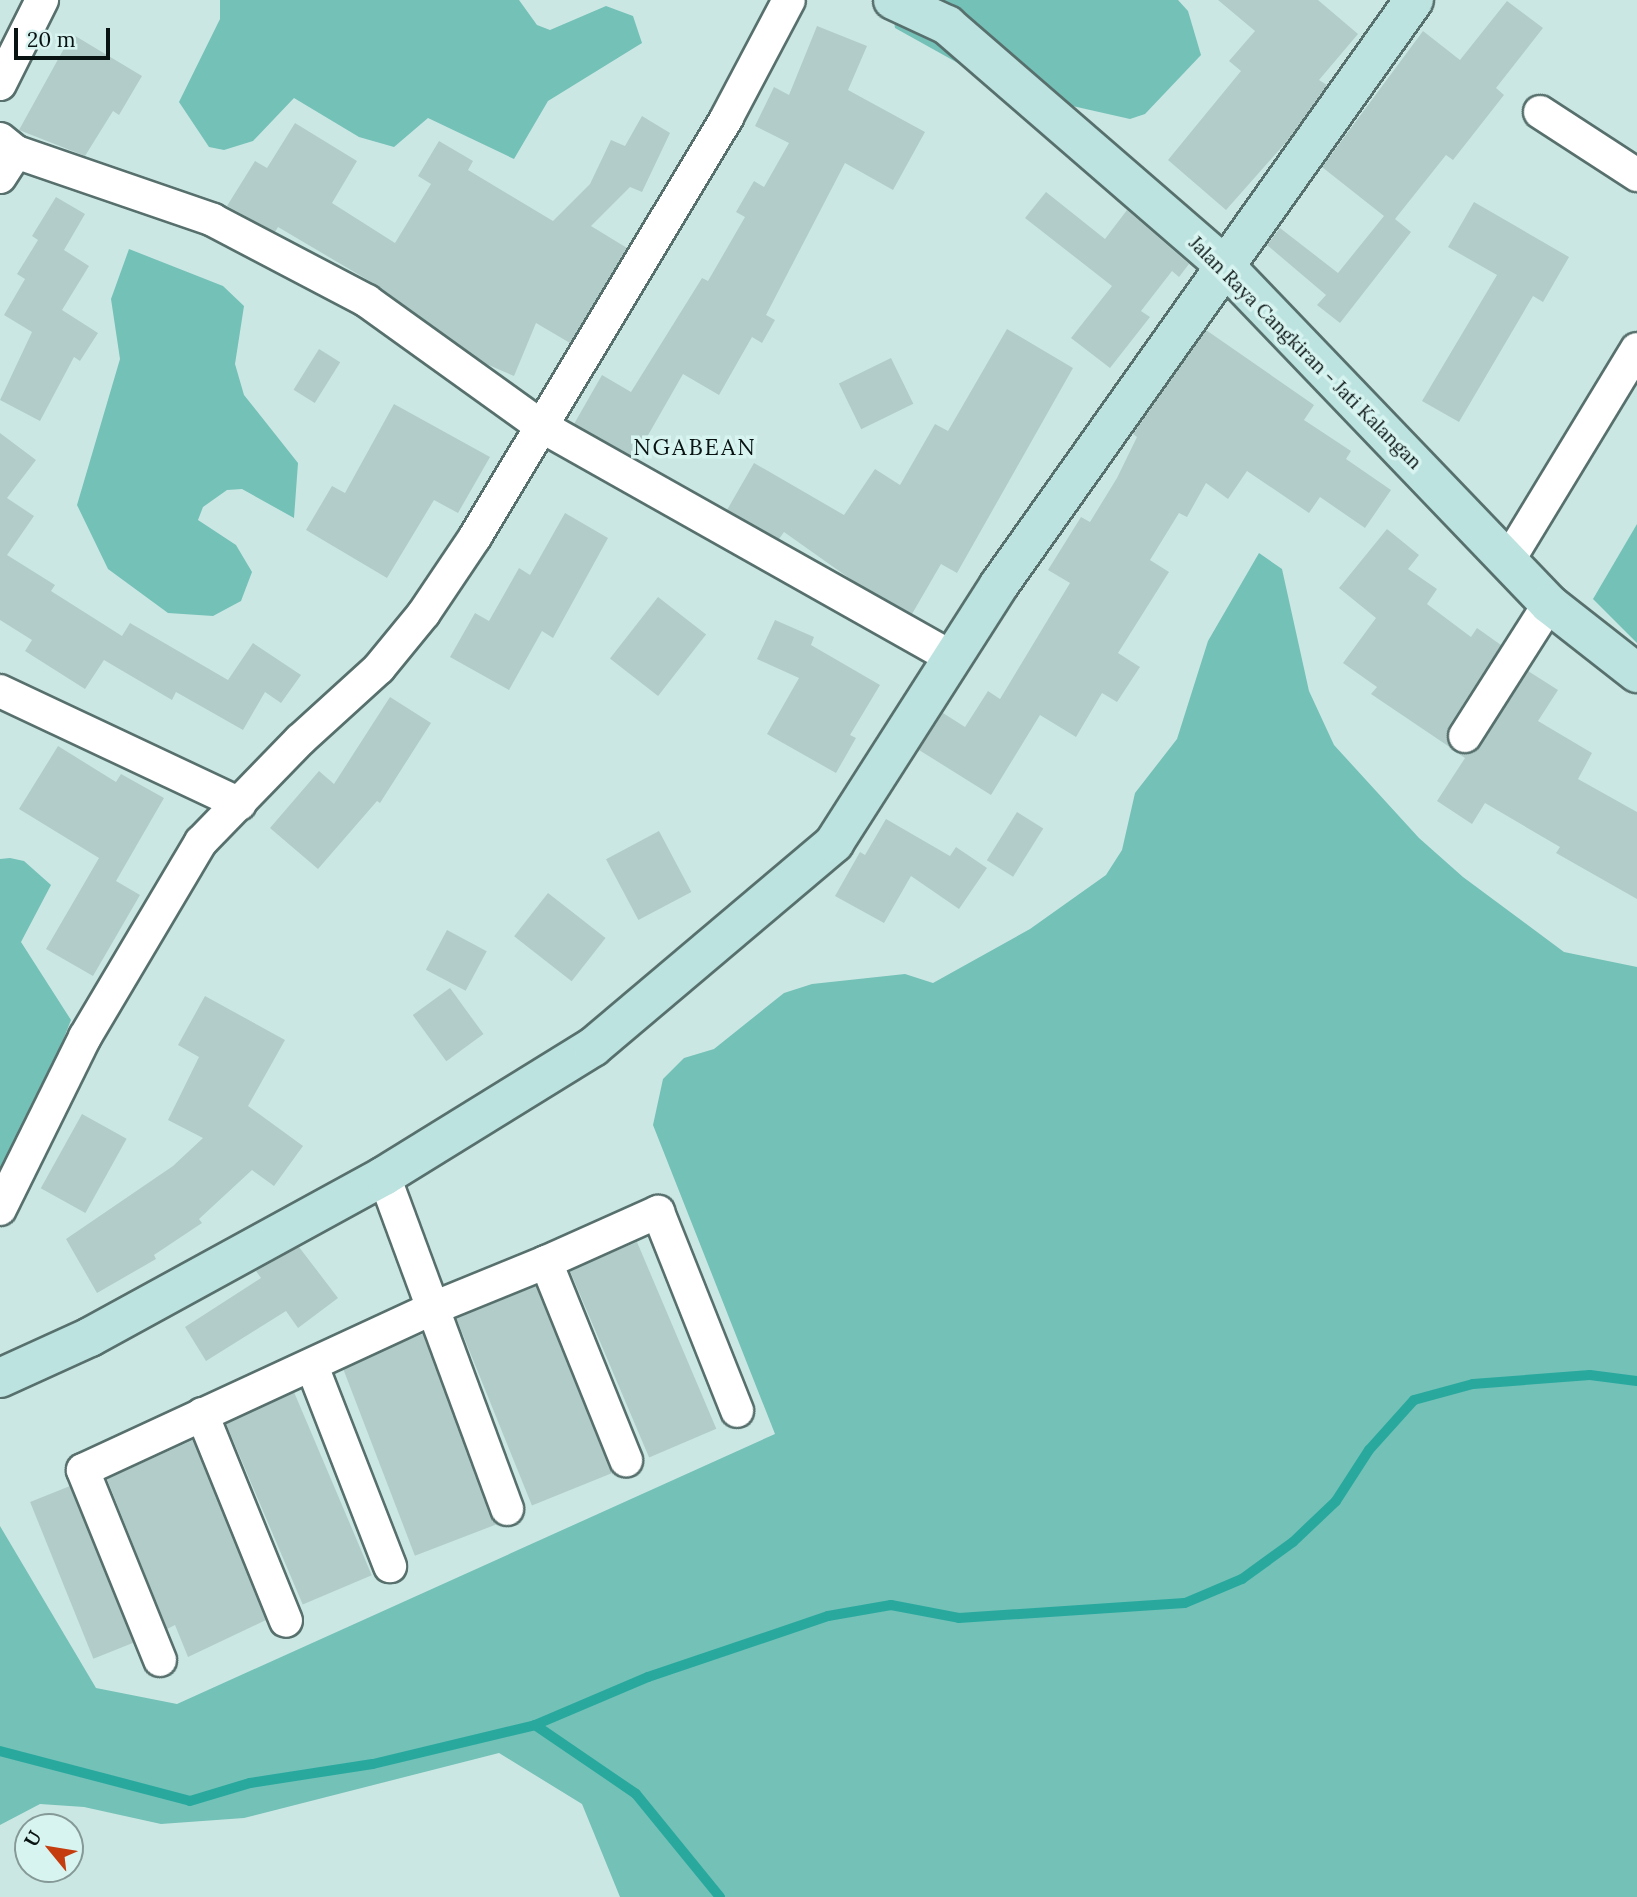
<!DOCTYPE html>
<html>
<head>
<meta charset="utf-8">
<style>
	body { margin:0 }
	#map { position:relative; width:1637px; height:1897px; overflow:hidden; background:#cbe7e3; font-family:Lora,serif }
	div>[style] { position:absolute }
	[style*='--x'] { left:calc(var(--x)*1px); top:calc(var(--y)*1px); width:calc(var(--w)*1px); rotate:calc(var(--a)*1deg) }
	.green>* { inset:0; background:#74c1b8 }
	.stream>* { height:10px; margin:-5px; padding:0 5px; transform-origin:5px; border-radius:5px; background:#29a99e }
	.building>* { inset:0; background:#b2cdc9; transform-origin:0 0 }
	.roads { filter:drop-shadow(2px 0 #57706d) drop-shadow(-2px 0 #57706d) drop-shadow(0 2px #57706d) drop-shadow(0 -2px #57706d) }
	.street>* { height:32px; margin:-16px; padding:0 16px; transform-origin:16px; border-radius:16px; background:#fff }
	.secondary>* { height:38px; margin:-19px; padding:0 19px; transform-origin:19px; border-radius:19px; background:#bce3e0 }
	span { translate:-50% -50%; white-space:nowrap; text-align:center; line-height:1.15; -webkit-text-stroke:7px #d8f4f1; paint-order:stroke }
	.street-label { font-size:19px; color:#091311 }
	.quarter-label { font-size:23px; color:#091311; letter-spacing:2px }
	.north { position:absolute; left:14px; top:1813px; width:70px; height:70px; box-sizing:border-box; background:#d8f4f1; border:2px solid #859a97; border-radius:50%; rotate:300deg; font-size:19px; font-weight:700; line-height:28px; text-align:center; color:#091311 }
	.north::after { content:''; display:block; margin:auto; width:24px; height:32px; background:#c53d0e; clip-path:polygon(50% 0,100% 100%,50% 72%,0 100%) }
	.scale { position:absolute; left:14px; top:28px; width:96px; height:32px; box-sizing:border-box; border:4px solid #091311; border-top:0; padding-left:9px; font-size:21px; line-height:24px; white-space:nowrap; color:#091311; -webkit-text-stroke:5px #d8f4f1; paint-order:stroke }
</style>
</head>
<body>
<div id="map">
	<div class="green">
		<div style="clip-path:polygon(220px 0,519px 0,537px 25px,550px 30px,606px 6px,633px 16px,642px 43px,548px 101px,514px 159px,428px 118px,394px 147px,359px 137px,294px 98px,253px 141px,224px 150px,209px 147px,179px 102px,220px 19px)"></div>
		<div style="clip-path:polygon(891px 0,1178px 0,1188px 11px,1201px 55px,1145px 114px,1130px 119px,1010px 92px,895px 28px)"></div>
		<div style="clip-path:polygon(129px 249px,223px 286px,244px 306px,235px 364px,244px 395px,298px 463px,294px 518px,242px 489px,227px 490px,203px 507px,198px 520px,236px 545px,252px 572px,241px 601px,213px 616px,168px 613px,108px 569px,77px 505px,120px 359px,111px 299px)"></div>
		<div style="clip-path:polygon(1637px 524px,1637px 643px,1593px 599px)"></div>
		<div style="clip-path:polygon(1259px 553px,1282px 569px,1309px 691px,1334px 745px,1419px 838px,1463px 877px,1564px 952px,1637px 967px,1637px 1897px,620px 1897px,582px 1804px,499px 1753px,244px 1818px,161px 1824px,84px 1807px,40px 1804px,0 1825px,0 1526px,96px 1688px,177px 1704px,775px 1434px,653px 1125px,663px 1079px,684px 1058px,714px 1049px,784px 993px,812px 984px,905px 974px,933px 983px,1030px 929px,1106px 875px,1122px 850px,1135px 793px,1177px 739px,1208px 641px)"></div>
		<div style="clip-path:polygon(10px 858px,24px 861px,51px 885px,21px 942px,71px 1020px,44px 1088px,0 1172px,0 859px)"></div>
	</div>
	<div class="stream">
		<div style="--x:535;--y:1725;--w:122;--a:34.3"></div>
		<div style="--x:636;--y:1794;--w:133;--a:50.8"></div>
		<div style="--x:0;--y:1751;--w:196;--a:14.7"></div>
		<div style="--x:190;--y:1801;--w:63;--a:-16.7"></div>
		<div style="--x:250;--y:1783;--w:124;--a:-8.8"></div>
		<div style="--x:373;--y:1764;--w:167;--a:-13.5"></div>
		<div style="--x:535;--y:1725;--w:123;--a:-23"></div>
		<div style="--x:648;--y:1677;--w:190;--a:-18.7"></div>
		<div style="--x:828;--y:1616;--w:64;--a:-9.9"></div>
		<div style="--x:891;--y:1605;--w:69;--a:10.8"></div>
		<div style="--x:959;--y:1618;--w:226;--a:-3.8"></div>
		<div style="--x:1185;--y:1603;--w:62;--a:-22.8"></div>
		<div style="--x:1242;--y:1579;--w:63;--a:-36"></div>
		<div style="--x:1293;--y:1542;--w:59;--a:-43.6"></div>
		<div style="--x:1336;--y:1501;--w:61;--a:-57.1"></div>
		<div style="--x:1369;--y:1450;--w:67;--a:-48"></div>
		<div style="--x:1414;--y:1400;--w:61;--a:-15.2"></div>
		<div style="--x:1473;--y:1384;--w:117;--a:-4.4"></div>
		<div style="--x:1590;--y:1375;--w:47;--a:7.3"></div>
	</div>
	<div class="building">
		<div style="clip-path:polygon(1218px 0,1318px 0,1358px 34px,1319px 80px,1327px 85px,1288px 140px,1226px 210px,1168px 160px,1241px 71px,1229px 61px,1255px 31px)"></div>
		<div style="clip-path:polygon(1507px 1px,1543px 28px,1496px 88px,1504px 95px,1453px 160px,1446px 155px,1395px 219px,1411px 232px,1340px 323px,1317px 305px,1326px 295px,1267px 245px,1280px 228px,1338px 273px,1384px 216px,1322px 167px,1423px 31px,1460px 60px)"></div>
		<div style="clip-path:polygon(817px 26px,867px 46px,848px 90px,925px 132px,893px 190px,845px 163px,766px 315px,775px 320px,762px 343px,752px 337px,719px 395px,683px 374px,635px 458px,574px 424px,602px 375px,631px 392px,702px 278px,708px 281px,745px 217px,736px 212px,754px 181px,764px 187px,789px 143px,755px 126px,774px 87px,789px 95px)"></div>
		<div style="clip-path:polygon(72px 34px,142px 76px,119px 115px,113px 111px,85px 156px,19px 130px)"></div>
		<div style="clip-path:polygon(642px 116px,670px 133px,642px 192px,630px 187px,591px 226px,627px 248px,570px 343px,536px 323px,514px 376px,484px 363px,378px 286px,278px 227px,275px 232px,227px 206px,255px 161px,267px 168px,295px 123px,357px 161px,332px 203px,395px 243px,431px 184px,418px 176px,439px 141px,473px 161px,468px 170px,553px 221px,590px 184px,611px 140px,625px 146px)"></div>
		<div style="clip-path:polygon(1046px 192px,1105px 239px,1127px 210px,1189px 264px,1179px 277px,1172px 271px,1141px 311px,1150px 317px,1110px 368px,1071px 338px,1112px 286px,1025px 218px)"></div>
		<div style="clip-path:polygon(56px 197px,85px 214px,64px 250px,89px 266px,62px 310px,98px 333px,80px 361px,74px 357px,40px 421px,0 400px,32px 332px,4px 315px,25px 279px,17px 274px,38px 240px,32px 236px)"></div>
		<div style="clip-path:polygon(1474px 202px,1569px 257px,1543px 302px,1533px 296px,1459px 422px,1422px 401px,1497px 275px,1448px 247px)"></div>
		<div style="clip-path:polygon(1007px 329px,1073px 368px,957px 573px,941px 564px,912px 614px,856px 583px,784px 532px,779px 539px,727px 510px,754px 463px,844px 515px,875px 469px,900px 485px,935px 424px,948px 431px)"></div>
		<div style="clip-path:polygon(1206px 330px,1314px 405px,1304px 420px,1351px 451px,1346px 459px,1391px 490px,1365px 528px,1320px 497px,1309px 513px,1247px 471px,1228px 499px,1206px 483px,1187px 517px,1179px 513px,1150px 560px,1169px 572px,1118px 653px,1140px 667px,1117px 702px,1102px 693px,1076px 737px,1040px 715px,991px 795px,919px 750px,943px 713px,965px 727px,988px 691px,1000px 699px,1070px 583px,1048px 570px,1081px 517px,1090px 522px,1117px 478px,1137px 437px,1133px 434px)"></div>
		<div style="left:319px;top:349px;width:25px;height:48px;rotate:32deg"></div>
		<div style="left:891px;top:358px;width:51px;height:58px;rotate:64deg"></div>
		<div style="clip-path:polygon(394px 404px,490px 457px,458px 513px,434px 500px,387px 578px,306px 530px,332px 486px,345px 493px)"></div>
		<div style="clip-path:polygon(0 433px,36px 460px,7px 498px,34px 516px,7px 555px,55px 585px,51px 591px,122px 636px,130px 623px,228px 680px,253px 643px,301px 675px,281px 703px,265px 692px,243px 730px,176px 692px,172px 700px,104px 660px,85px 689px,25px 651px,32px 640px,0 620px)"></div>
		<div style="clip-path:polygon(565px 513px,608px 538px,553px 638px,542px 631px,509px 690px,450px 657px,475px 613px,489px 621px,519px 568px,530px 575px)"></div>
		<div style="clip-path:polygon(1387px 529px,1419px 555px,1408px 569px,1437px 589px,1427px 604px,1471px 637px,1477px 628px,1501px 645px,1449px 726px,1447px 736px,1454px 750px,1371px 694px,1377px 687px,1343px 663px,1376px 618px,1339px 588px)"></div>
		<div style="left:658px;top:597px;width:61px;height:78px;rotate:38deg"></div>
		<div style="clip-path:polygon(775px 620px,814px 637px,811px 645px,880px 685px,850px 735px,856px 738px,836px 773px,767px 734px,799px 678px,757px 659px)"></div>
		<div style="clip-path:polygon(1528px 671px,1558px 690px,1538px 721px,1592px 753px,1578px 779px,1637px 812px,1637px 899px,1556px 853px,1560px 847px,1485px 803px,1472px 824px,1437px 801px,1465px 758px,1456px 752px,1473px 753px,1480px 746px)"></div>
		<div style="clip-path:polygon(390px 697px,431px 723px,380px 803px,377px 801px,318px 869px,270px 828px,319px 771px,334px 784px)"></div>
		<div style="clip-path:polygon(58px 746px,116px 782px,121px 774px,164px 798px,116px 881px,140px 895px,93px 976px,46px 949px,99px 858px,19px 809px)"></div>
		<div style="left:1017px;top:812px;width:31px;height:57px;rotate:32deg"></div>
		<div style="clip-path:polygon(886px 819px,950px 856px,956px 847px,987px 868px,959px 909px,911px 876px,884px 923px,835px 896px,860px 852px,865px 855px)"></div>
		<div style="left:659px;top:831px;width:69px;height:60px;rotate:62deg"></div>
		<div style="left:548px;top:893px;width:73px;height:55px;rotate:38deg"></div>
		<div style="left:447px;top:930px;width:45px;height:45px;rotate:28deg"></div>
		<div style="left:450px;top:988px;width:57px;height:46px;rotate:54deg"></div>
		<div style="clip-path:polygon(205px 996px,285px 1040px,248px 1106px,303px 1146px,274px 1186px,252px 1170px,199px 1219px,202px 1223px,154px 1255px,156px 1259px,97px 1293px,66px 1239px,173px 1166px,203px 1138px,168px 1120px,199px 1057px,178px 1045px)"></div>
		<div style="left:82px;top:1114px;width:51px;height:85px;rotate:29deg"></div>
		<div style="left:637px;top:1242px;width:203px;height:73px;rotate:67deg"></div>
		<div style="clip-path:polygon(299px 1247px,338px 1298px,298px 1328px,286px 1311px,206px 1361px,185px 1327px,261px 1278px,256px 1271px)"></div>
		<div style="left:536px;top:1286px;width:202px;height:86px;rotate:68deg"></div>
		<div style="left:423px;top:1334px;width:204px;height:87px;rotate:69deg"></div>
		<div style="left:294px;top:1392px;width:199px;height:75px;rotate:67deg"></div>
		<div style="clip-path:polygon(193px 1440px,266px 1620px,188px 1657px,175px 1625px,167px 1629px,107px 1479px)"></div>
		<div style="left:70px;top:1486px;width:169px;height:43px;rotate:68deg"></div>
	</div>
	<div class="roads">
		<div class="street">
			<div style="--x:0;--y:84;--w:94;--a:-63.4"></div>
			<div style="--x:1540;--y:112;--w:116;--a:33"></div>
			<div style="--x:0;--y:139;--w:21;--a:39"></div>
			<div style="--x:16;--y:152;--w:208;--a:19"></div>
			<div style="--x:213;--y:220;--w:174;--a:27.7"></div>
			<div style="--x:367;--y:301;--w:214;--a:35.7"></div>
			<div style="--x:541;--y:426;--w:472;--a:29.4"></div>
			<div style="--x:0;--y:177;--w:30;--a:-57"></div>
			<div style="--x:1508;--y:561;--w:248;--a:-58.7"></div>
			<div style="--x:0;--y:691;--w:265;--a:25.2"></div>
			<div style="--x:1465;--y:736;--w:156;--a:-57.5"></div>
			<div style="--x:384;--y:1176;--w:355;--a:69.7"></div>
			<div style="--x:0;--y:1209;--w:192;--a:-63.7"></div>
			<div style="--x:85;--y:1037;--w:227;--a:-59.3"></div>
			<div style="--x:201;--y:842;--w:142;--a:-45.9"></div>
			<div style="--x:300;--y:740;--w:107;--a:-42.3"></div>
			<div style="--x:379;--y:668;--w:71;--a:-50.7"></div>
			<div style="--x:424;--y:613;--w:92;--a:-56.1"></div>
			<div style="--x:475;--y:537;--w:490;--a:-59"></div>
			<div style="--x:727;--y:117;--w:132;--a:-62.1"></div>
			<div style="--x:546;--y:1262;--w:123;--a:-24.1"></div>
			<div style="--x:658;--y:1212;--w:214;--a:68.3"></div>
			<div style="--x:312;--y:1366;--w:215;--a:68.7"></div>
			<div style="--x:202;--y:1414;--w:223;--a:67.9"></div>
			<div style="--x:160;--y:1660;--w:205;--a:-112.1"></div>
			<div style="--x:83;--y:1470;--w:383;--a:-24.8"></div>
			<div style="--x:431;--y:1309;--w:124;--a:-22.2"></div>
			<div style="--x:546;--y:1262;--w:214;--a:68"></div>
		</div>
		<div class="secondary">
			<div style="--x:893;--y:0;--w:60;--a:24.8"></div>
			<div style="--x:947;--y:25;--w:368;--a:40.9"></div>
			<div style="--x:1225;--y:266;--w:468;--a:46.2"></div>
			<div style="--x:1549;--y:604;--w:112;--a:38.1"></div>
			<div style="--x:0;--y:1378;--w:99;--a:-24.5"></div>
			<div style="--x:90;--y:1337;--w:335;--a:-28.7"></div>
			<div style="--x:384;--y:1176;--w:246;--a:-31.7"></div>
			<div style="--x:593;--y:1047;--w:316;--a:-40.2"></div>
			<div style="--x:834;--y:843;--w:306;--a:-57.4"></div>
			<div style="--x:999;--y:585;--w:717;--a:-54.65"></div>
		</div>
	</div>
	<div class="street-label">
		<span style="left:1305px;top:353px;rotate:45deg">Jalan Raya Cangkiran - Jati Kalangan</span>
	</div>
	<div class="quarter-label">
		<span style="left:695px;top:447px">NGABEAN</span>
	</div>
	<div class="north">U</div>
	<div class="scale">20 m</div>
</div>
</body>
</html>
